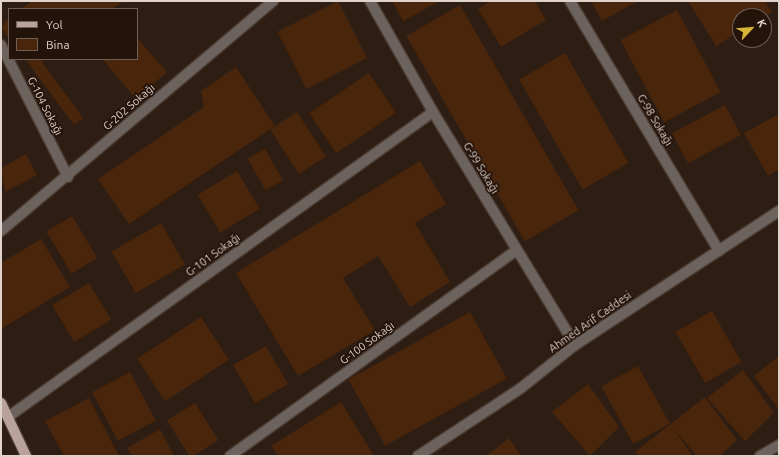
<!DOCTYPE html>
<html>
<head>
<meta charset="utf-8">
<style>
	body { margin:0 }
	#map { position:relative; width:780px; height:457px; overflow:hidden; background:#2e1d12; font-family:Ubuntu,sans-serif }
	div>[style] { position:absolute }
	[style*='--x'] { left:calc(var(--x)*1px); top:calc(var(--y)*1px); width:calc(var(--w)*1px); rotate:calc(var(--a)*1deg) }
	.building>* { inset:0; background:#49250c; transform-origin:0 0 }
	.roads { filter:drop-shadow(1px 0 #4a3a30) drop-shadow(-1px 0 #4a3a30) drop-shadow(0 1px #4a3a30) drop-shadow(0 -1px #4a3a30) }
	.minor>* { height:10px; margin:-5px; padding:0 5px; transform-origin:5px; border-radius:5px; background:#6c625e }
	.major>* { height:10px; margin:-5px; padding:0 5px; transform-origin:5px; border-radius:5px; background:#b8a29a }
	span { translate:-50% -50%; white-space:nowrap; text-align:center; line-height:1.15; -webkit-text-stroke:3.5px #241309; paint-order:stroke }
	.street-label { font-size:11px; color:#dfd3cc }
	.frame { position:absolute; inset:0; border:2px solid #dfd3cc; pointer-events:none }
	.legend { position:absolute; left:8px; top:8px; width:130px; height:52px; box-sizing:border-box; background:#241309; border:1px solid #6f6057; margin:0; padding:5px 7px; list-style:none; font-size:12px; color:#dfd3cc }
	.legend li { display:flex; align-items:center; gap:8px; height:20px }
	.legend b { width:20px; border:1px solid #6f6057 }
	.north { position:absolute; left:732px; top:8px; width:40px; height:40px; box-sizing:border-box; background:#241309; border:1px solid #6f6057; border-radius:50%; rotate:64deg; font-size:11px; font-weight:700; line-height:16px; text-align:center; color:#dfd3cc }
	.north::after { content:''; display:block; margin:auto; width:14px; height:18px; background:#d7b434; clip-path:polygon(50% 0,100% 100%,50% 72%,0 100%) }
</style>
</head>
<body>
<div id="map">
	<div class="building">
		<div style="clip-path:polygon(32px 1px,123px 1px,112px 9px,21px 9px)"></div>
		<div style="left:338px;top:1px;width:64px;height:68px;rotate:63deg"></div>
		<div style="clip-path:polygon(392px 1px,440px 1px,403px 21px)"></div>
		<div style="clip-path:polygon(490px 1px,535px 1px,546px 20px,501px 47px,478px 9px)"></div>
		<div style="clip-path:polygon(591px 1px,638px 1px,602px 21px)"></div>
		<div style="clip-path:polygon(688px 1px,765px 1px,772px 12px,764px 17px,740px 16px,740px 31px,716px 46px)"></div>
		<div style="left:460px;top:5px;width:237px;height:62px;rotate:60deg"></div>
		<div style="left:677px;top:10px;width:93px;height:64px;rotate:62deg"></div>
		<div style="clip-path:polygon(9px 18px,9px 38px,1px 27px)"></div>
		<div style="clip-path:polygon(137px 38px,167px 72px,136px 99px,102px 59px,137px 59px)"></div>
		<div style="left:565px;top:53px;width:127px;height:53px;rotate:60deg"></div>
		<div style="clip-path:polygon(25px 59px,45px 59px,42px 62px,83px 118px,74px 125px)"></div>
		<div style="clip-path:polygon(236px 67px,275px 126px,129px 224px,98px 179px,204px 107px,201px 91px)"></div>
		<div style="left:369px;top:73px;width:48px;height:72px;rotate:56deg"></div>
		<div style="left:725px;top:105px;width:34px;height:60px;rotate:62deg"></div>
		<div style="left:297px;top:112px;width:53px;height:32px;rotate:57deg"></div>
		<div style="clip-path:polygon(779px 114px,779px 169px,768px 176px,744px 133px)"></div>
		<div style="left:265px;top:149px;width:36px;height:20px;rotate:60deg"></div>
		<div style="clip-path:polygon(26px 154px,37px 175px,5px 192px,1px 168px)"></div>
		<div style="clip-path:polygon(420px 161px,446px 204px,415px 223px,450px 282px,410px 307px,378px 256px,343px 278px,375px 330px,298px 376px,236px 273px)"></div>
		<div style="left:237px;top:171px;width:44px;height:46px;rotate:59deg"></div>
		<div style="left:72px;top:216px;width:49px;height:30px;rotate:59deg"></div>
		<div style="left:161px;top:223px;width:48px;height:57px;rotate:60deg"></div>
		<div style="clip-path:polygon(41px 239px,70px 287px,1px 329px,1px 263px)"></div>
		<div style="left:89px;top:283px;width:43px;height:43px;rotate:59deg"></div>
		<div style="left:712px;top:311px;width:59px;height:42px;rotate:60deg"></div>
		<div style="left:470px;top:312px;width:76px;height:139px;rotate:61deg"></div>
		<div style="left:201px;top:317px;width:51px;height:76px;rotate:57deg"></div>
		<div style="left:266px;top:346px;width:44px;height:38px;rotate:60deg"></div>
		<div style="clip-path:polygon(779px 356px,779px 410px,754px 376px)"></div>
		<div style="left:638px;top:366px;width:66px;height:42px;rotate:61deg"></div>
		<div style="clip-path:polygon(743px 370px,774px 413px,745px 441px,707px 398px)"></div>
		<div style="left:130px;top:372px;width:55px;height:43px;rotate:62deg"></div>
		<div style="clip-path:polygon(588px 384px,619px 427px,590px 456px,552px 412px)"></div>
		<div style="clip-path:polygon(705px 397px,737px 440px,720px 456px,697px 456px,672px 427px,693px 456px,638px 456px,635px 452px)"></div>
		<div style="clip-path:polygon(89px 398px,119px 456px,64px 456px,45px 421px)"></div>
		<div style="clip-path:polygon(341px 402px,374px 456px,278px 456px,271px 446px)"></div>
		<div style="left:195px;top:403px;width:44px;height:33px;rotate:58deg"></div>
		<div style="clip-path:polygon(160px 429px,174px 456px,132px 456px,127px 448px)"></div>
		<div style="clip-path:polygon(509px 438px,521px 456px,486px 456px)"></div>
	</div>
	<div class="roads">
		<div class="minor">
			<div style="--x:370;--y:1;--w:128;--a:60.4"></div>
			<div style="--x:433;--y:112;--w:273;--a:58.6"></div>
			<div style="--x:570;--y:1;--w:291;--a:59.2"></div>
			<div style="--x:1;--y:45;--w:148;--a:63.1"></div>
			<div style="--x:1;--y:231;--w:356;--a:-40.2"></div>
			<div style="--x:8;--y:417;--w:523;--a:-35.67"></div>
			<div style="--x:230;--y:456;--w:353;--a:-35.7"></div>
			<div style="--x:418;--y:456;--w:123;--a:-33.4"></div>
			<div style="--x:521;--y:388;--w:69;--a:-38.5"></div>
			<div style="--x:575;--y:345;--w:244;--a:-33.3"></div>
			<div style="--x:760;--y:456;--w:22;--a:-30"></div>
		</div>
		<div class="major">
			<div style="--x:1;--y:403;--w:59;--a:64.7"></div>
		</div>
	</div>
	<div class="street-label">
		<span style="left:45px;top:106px;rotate:63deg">G-104 Sokağı</span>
		<span style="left:129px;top:107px;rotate:-41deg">G-202 Sokağı</span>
		<span style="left:655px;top:120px;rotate:59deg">G-98 Sokağı</span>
		<span style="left:481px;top:168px;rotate:59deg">G-99 Sokağı</span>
		<span style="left:213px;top:255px;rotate:-36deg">G-101 Sokağı</span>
		<span style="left:590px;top:322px;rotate:-35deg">Ahmed Arif Caddesi</span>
		<span style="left:367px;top:343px;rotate:-36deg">G-100 Sokağı</span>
	</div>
	<div class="frame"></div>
	<ul class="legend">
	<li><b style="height:5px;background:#b8a29a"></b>Yol</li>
	<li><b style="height:11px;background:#49250c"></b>Bina</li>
	</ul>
	<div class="north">K</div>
</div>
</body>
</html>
